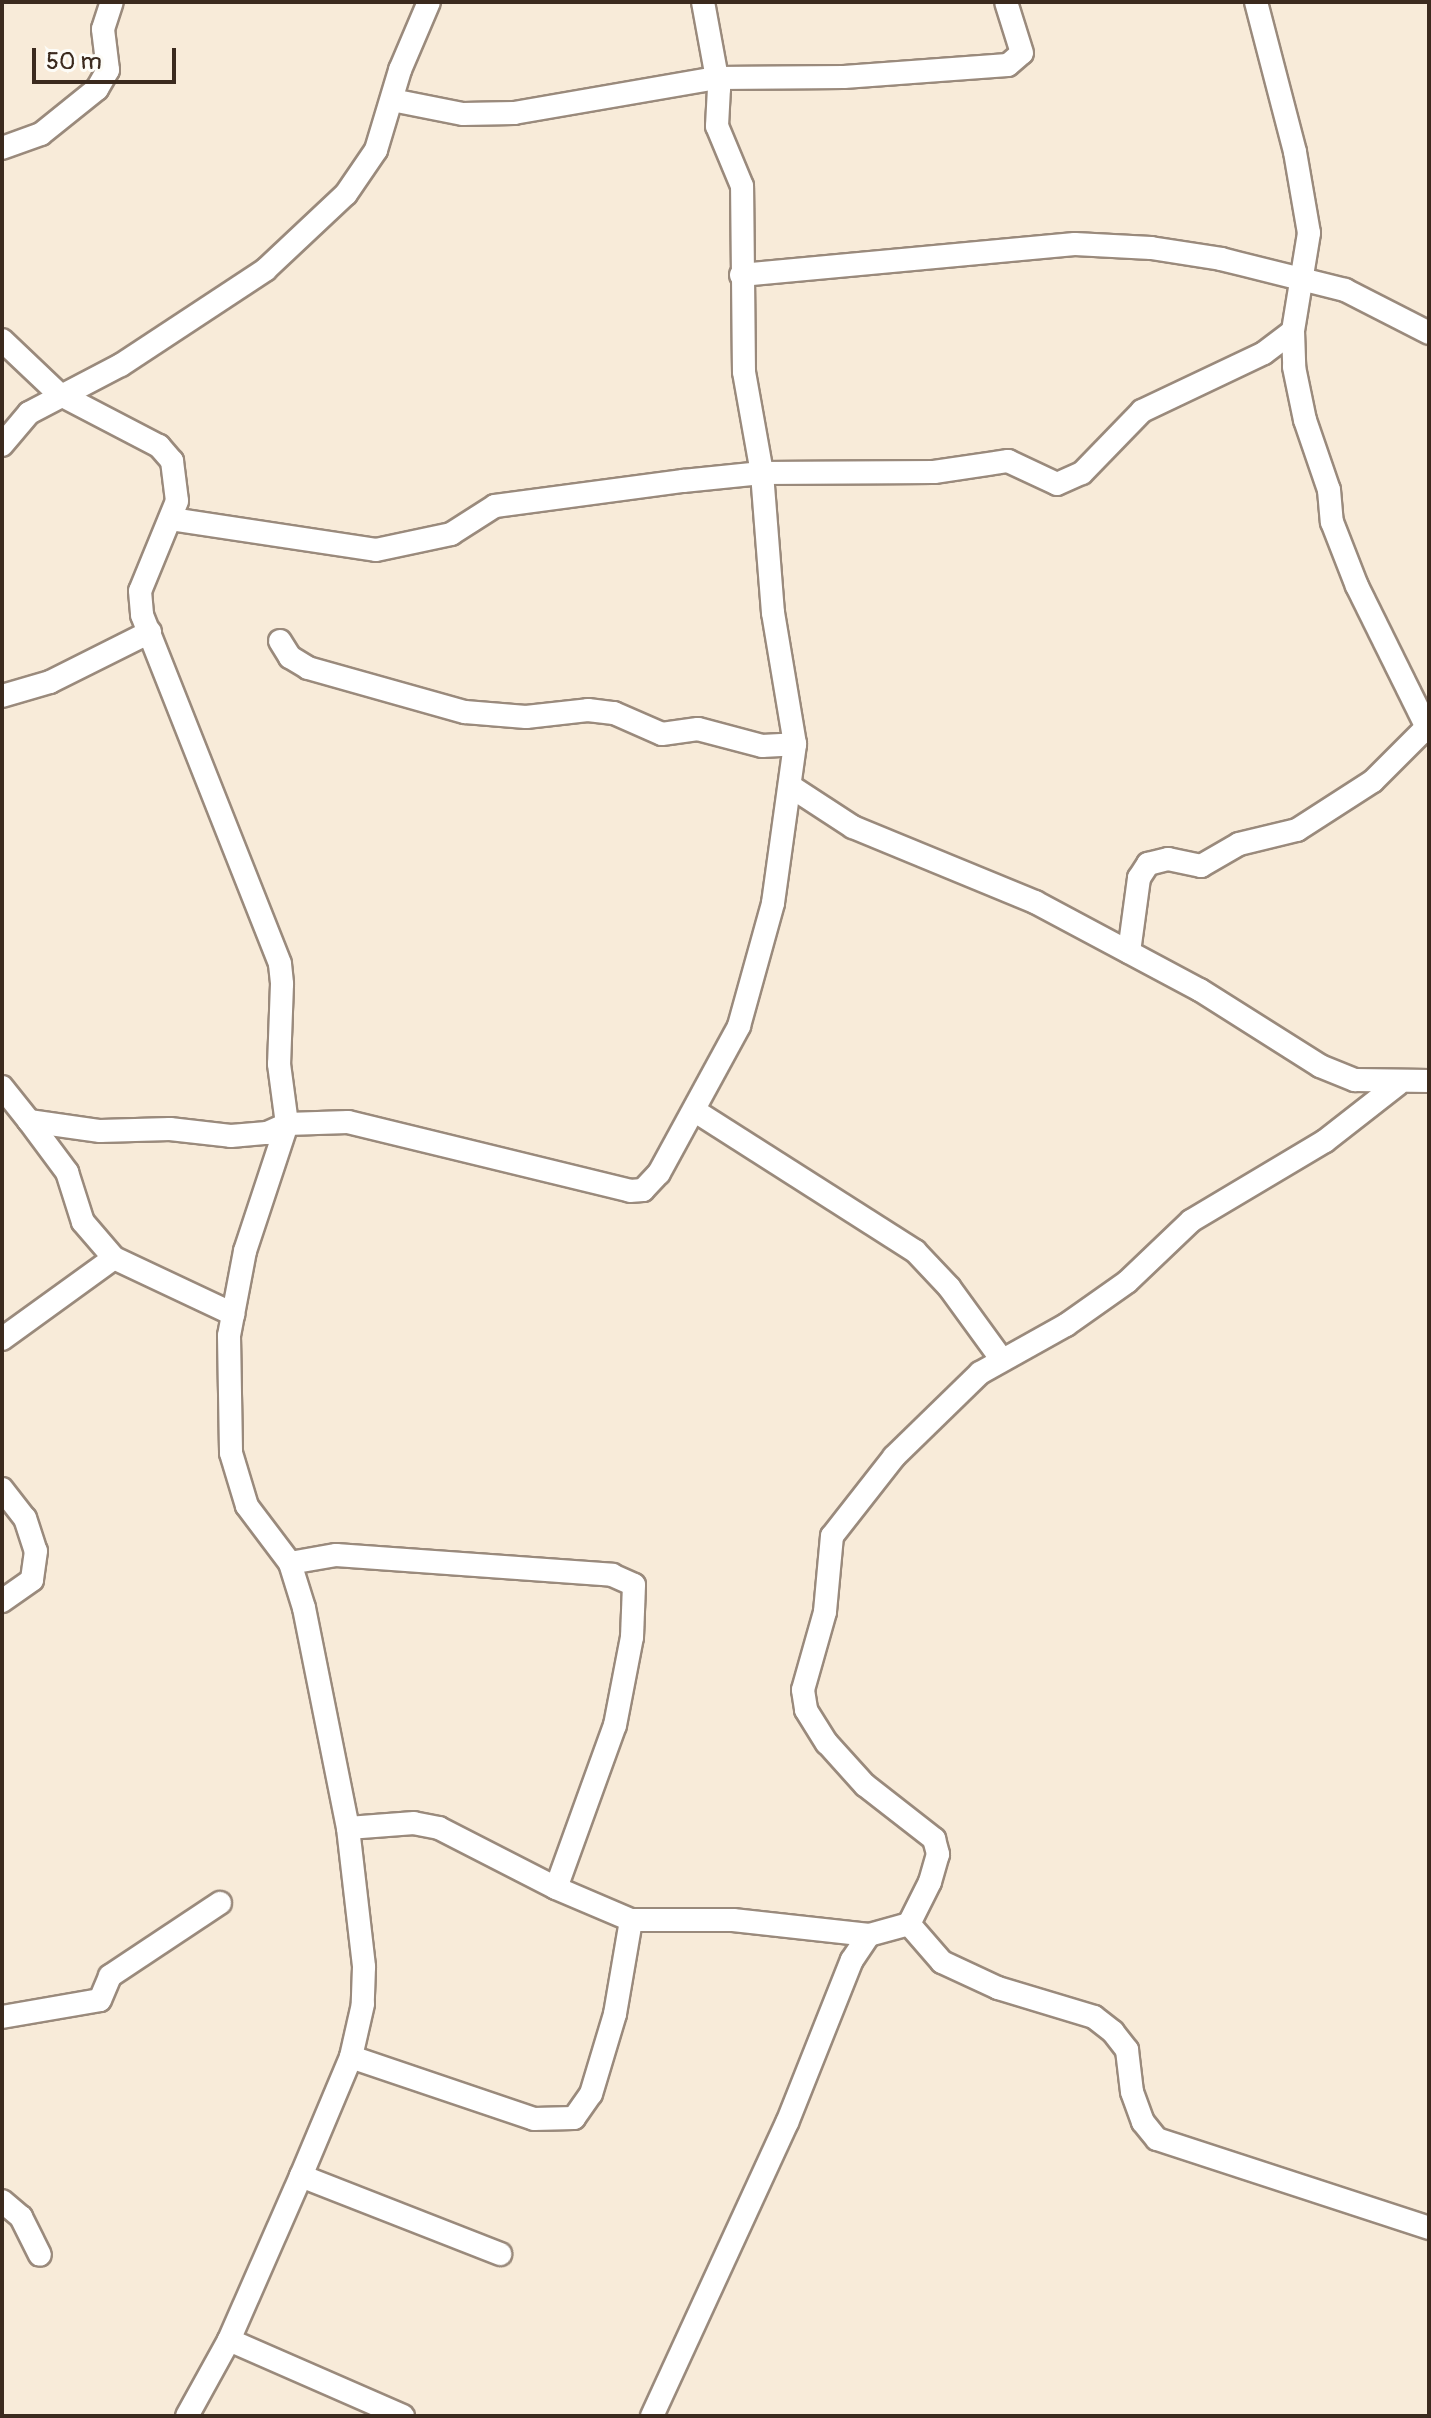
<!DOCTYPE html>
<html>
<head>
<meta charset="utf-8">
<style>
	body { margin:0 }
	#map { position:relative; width:1431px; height:2418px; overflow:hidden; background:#f8ebd9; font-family:Pangolin,sans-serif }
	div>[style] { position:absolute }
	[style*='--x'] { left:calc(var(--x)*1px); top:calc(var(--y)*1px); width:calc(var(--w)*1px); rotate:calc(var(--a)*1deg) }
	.roads { filter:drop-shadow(2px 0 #9a8a7c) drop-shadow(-2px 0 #9a8a7c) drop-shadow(0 2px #9a8a7c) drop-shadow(0 -2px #9a8a7c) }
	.minor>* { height:22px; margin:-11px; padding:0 11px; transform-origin:11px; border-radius:11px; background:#fff }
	span { translate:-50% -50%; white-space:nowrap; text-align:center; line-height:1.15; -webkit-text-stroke:6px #fdfcf7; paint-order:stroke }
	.frame { position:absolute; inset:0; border:4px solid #3b2a1e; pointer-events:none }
	.scale { position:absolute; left:32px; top:48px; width:144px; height:36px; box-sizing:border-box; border:4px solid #3b2a1e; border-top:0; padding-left:10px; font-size:24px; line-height:28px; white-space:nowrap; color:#3b2a1e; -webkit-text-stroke:6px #fdfcf7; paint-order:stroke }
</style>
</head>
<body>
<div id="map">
	<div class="roads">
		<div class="minor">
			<div style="--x:1256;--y:2;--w:155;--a:75.4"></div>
			<div style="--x:1295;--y:152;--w:82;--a:80.2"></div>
			<div style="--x:1309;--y:233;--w:99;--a:99.3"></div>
			<div style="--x:1293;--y:331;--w:36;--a:88"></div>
			<div style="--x:1294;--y:367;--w:54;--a:78.3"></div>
			<div style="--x:1305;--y:420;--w:74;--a:71.1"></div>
			<div style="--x:1329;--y:490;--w:32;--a:85"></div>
			<div style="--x:1332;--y:522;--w:69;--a:68.7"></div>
			<div style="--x:1357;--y:586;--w:163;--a:63.7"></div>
			<div style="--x:392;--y:100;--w:72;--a:11.2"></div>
			<div style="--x:463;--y:114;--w:51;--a:-1.1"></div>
			<div style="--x:514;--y:113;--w:206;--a:-9.8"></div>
			<div style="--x:717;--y:78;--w:127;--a:-0.5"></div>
			<div style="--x:844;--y:77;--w:164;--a:-4.2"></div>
			<div style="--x:1008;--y:65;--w:18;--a:-41"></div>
			<div style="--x:1022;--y:53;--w:53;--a:-107.4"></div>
			<div style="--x:2;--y:148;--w:41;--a:-19.7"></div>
			<div style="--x:41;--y:134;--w:72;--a:-38.8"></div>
			<div style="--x:97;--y:89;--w:22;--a:-60"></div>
			<div style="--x:108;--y:70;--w:41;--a:-97"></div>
			<div style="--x:103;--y:29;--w:28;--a:-72"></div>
			<div style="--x:741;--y:275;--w:335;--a:-5.3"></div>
			<div style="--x:1075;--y:244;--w:76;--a:3"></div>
			<div style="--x:1151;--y:248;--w:71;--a:8.9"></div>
			<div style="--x:1221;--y:259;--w:128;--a:14"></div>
			<div style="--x:1345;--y:290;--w:94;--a:27.1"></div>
			<div style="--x:2;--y:340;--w:79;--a:43.5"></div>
			<div style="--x:59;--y:394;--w:113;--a:27.5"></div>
			<div style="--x:159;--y:446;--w:20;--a:49"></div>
			<div style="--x:172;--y:461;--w:40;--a:82.9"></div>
			<div style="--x:177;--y:501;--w:97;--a:112.3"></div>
			<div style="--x:140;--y:591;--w:24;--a:85"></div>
			<div style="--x:142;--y:615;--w:375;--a:68.4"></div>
			<div style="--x:280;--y:964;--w:20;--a:84"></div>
			<div style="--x:282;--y:984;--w:80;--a:92.1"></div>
			<div style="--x:279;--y:1064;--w:61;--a:82.4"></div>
			<div style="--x:287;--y:1124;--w:134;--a:108.3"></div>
			<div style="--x:245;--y:1251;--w:86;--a:100.7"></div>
			<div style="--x:229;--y:1336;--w:117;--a:89"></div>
			<div style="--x:231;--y:1453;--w:55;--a:73.2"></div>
			<div style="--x:247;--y:1506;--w:71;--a:53"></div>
			<div style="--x:290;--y:1563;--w:47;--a:72.7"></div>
			<div style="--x:304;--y:1608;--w:224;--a:78.7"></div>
			<div style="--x:348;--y:1828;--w:140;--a:83.4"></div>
			<div style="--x:364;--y:1967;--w:37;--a:92"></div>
			<div style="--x:363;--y:2004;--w:54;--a:102.8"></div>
			<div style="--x:351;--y:2057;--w:129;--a:112.8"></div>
			<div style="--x:301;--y:2176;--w:179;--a:113.7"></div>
			<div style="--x:229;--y:2340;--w:87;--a:118.9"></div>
			<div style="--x:2;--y:445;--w:42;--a:-49.8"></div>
			<div style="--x:29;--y:413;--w:104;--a:-27.6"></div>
			<div style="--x:121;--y:365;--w:173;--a:-33.4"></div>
			<div style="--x:265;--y:270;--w:111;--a:-43.2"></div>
			<div style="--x:346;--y:194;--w:53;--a:-55.7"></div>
			<div style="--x:376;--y:150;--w:84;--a:-73.3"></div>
			<div style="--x:400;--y:70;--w:74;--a:-66.9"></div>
			<div style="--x:171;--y:519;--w:207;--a:8.6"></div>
			<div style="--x:376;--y:550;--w:77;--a:-12"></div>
			<div style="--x:451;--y:534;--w:52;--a:-32.5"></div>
			<div style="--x:495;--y:506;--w:190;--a:-7.6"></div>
			<div style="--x:683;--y:481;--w:79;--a:-5.8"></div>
			<div style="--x:762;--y:473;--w:172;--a:-0.3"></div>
			<div style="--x:934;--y:472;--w:75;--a:-8.5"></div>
			<div style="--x:1008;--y:461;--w:54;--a:25.1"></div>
			<div style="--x:1057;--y:484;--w:27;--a:-24"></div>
			<div style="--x:1082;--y:473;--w:86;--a:-45.9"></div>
			<div style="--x:1142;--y:411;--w:135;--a:-25.4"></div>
			<div style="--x:1264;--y:353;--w:36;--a:-37"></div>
			<div style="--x:280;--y:641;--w:19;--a:58"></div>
			<div style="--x:290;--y:657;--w:21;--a:31"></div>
			<div style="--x:308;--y:668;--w:163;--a:15.7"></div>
			<div style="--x:465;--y:712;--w:61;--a:4.7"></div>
			<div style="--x:526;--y:717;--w:62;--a:-6.4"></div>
			<div style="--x:588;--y:710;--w:26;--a:7"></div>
			<div style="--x:614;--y:713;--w:52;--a:23.6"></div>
			<div style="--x:662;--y:734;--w:36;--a:-8"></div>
			<div style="--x:698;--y:729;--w:66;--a:14.9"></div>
			<div style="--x:762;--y:746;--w:33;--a:-3"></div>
			<div style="--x:2;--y:696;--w:50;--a:-16.3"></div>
			<div style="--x:50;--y:682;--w:112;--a:-26.6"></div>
			<div style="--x:790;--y:786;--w:75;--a:33.1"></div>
			<div style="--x:853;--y:827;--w:197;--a:22.4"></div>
			<div style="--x:1035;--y:902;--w:187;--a:28.1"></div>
			<div style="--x:1200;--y:990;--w:142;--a:32.3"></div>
			<div style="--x:1320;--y:1066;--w:38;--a:22"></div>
			<div style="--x:1355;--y:1080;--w:74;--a:0.8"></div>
			<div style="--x:1129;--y:952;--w:75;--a:-82.3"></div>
			<div style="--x:1139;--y:878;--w:17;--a:-57"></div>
			<div style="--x:1148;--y:864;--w:21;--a:-14"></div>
			<div style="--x:1168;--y:859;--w:34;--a:12"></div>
			<div style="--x:1201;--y:866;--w:44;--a:-30.1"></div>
			<div style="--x:1239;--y:844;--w:60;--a:-13.6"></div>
			<div style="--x:1297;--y:830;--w:90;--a:-32.8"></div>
			<div style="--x:1373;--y:781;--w:76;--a:-45"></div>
			<div style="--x:1398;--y:1084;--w:93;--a:142"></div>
			<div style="--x:1325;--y:1141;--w:156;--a:149.2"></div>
			<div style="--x:1191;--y:1221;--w:88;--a:136.4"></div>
			<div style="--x:1127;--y:1282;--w:75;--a:144.8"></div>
			<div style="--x:1066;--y:1325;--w:98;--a:150.8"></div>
			<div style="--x:980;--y:1373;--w:120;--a:135.7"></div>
			<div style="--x:894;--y:1457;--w:100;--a:128.1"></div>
			<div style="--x:832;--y:1536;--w:76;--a:95.3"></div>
			<div style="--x:825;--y:1612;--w:81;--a:105.8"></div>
			<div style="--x:803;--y:1690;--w:20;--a:81"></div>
			<div style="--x:806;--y:1710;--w:39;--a:58"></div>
			<div style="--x:827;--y:1743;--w:57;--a:47.9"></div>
			<div style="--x:865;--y:1785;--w:88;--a:38"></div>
			<div style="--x:934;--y:1839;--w:16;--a:75"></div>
			<div style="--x:938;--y:1854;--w:29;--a:106"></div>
			<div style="--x:930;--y:1882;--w:47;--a:116.6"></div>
			<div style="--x:909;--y:1924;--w:50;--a:49"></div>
			<div style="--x:942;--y:1962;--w:62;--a:24.9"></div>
			<div style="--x:998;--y:1988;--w:100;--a:16.8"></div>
			<div style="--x:1094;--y:2017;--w:24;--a:38"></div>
			<div style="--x:1113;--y:2032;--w:23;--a:52"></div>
			<div style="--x:1127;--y:2050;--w:42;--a:83.2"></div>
			<div style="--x:1132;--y:2092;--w:32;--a:70"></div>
			<div style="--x:1143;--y:2122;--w:22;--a:51"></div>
			<div style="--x:1157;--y:2139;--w:286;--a:18.1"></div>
			<div style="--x:2;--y:1087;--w:43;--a:51.5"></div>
			<div style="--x:29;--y:1121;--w:72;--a:8"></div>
			<div style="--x:100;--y:1131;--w:70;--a:-1.6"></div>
			<div style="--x:170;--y:1129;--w:61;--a:6.5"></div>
			<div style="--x:231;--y:1136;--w:36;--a:-5"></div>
			<div style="--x:267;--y:1133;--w:22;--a:-24"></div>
			<div style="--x:287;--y:1124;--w:61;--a:-1.9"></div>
			<div style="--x:348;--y:1122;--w:290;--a:13.7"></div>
			<div style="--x:630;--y:1191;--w:13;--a:-4"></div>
			<div style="--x:643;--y:1190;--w:23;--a:-47"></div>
			<div style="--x:659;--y:1173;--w:167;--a:-61.4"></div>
			<div style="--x:739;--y:1026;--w:128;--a:-74.5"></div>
			<div style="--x:773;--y:903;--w:161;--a:-82.1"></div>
			<div style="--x:795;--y:744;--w:133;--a:-99.5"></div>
			<div style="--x:773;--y:613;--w:140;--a:-94.5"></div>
			<div style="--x:762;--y:473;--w:103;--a:-100.1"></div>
			<div style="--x:744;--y:372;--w:186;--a:-90.6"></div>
			<div style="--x:742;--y:186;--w:65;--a:-112.6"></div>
			<div style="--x:717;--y:126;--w:37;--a:-87"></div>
			<div style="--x:719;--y:89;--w:88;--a:-100.4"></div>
			<div style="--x:695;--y:1111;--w:261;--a:32.5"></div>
			<div style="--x:915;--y:1251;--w:50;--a:46.6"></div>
			<div style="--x:949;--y:1287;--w:90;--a:54"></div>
			<div style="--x:29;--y:1121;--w:64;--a:53.3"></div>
			<div style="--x:67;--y:1172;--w:52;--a:72.3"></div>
			<div style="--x:83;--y:1222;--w:48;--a:49.3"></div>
			<div style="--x:114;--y:1258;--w:132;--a:25.2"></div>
			<div style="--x:2;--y:1339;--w:138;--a:-35.9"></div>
			<div style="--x:2;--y:1489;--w:37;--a:52"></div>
			<div style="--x:25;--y:1518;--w:35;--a:72"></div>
			<div style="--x:36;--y:1551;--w:29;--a:98"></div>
			<div style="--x:32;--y:1580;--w:37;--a:145"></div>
			<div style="--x:290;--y:1563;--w:47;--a:-9.9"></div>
			<div style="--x:336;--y:1555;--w:277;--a:4.1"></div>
			<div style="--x:612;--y:1575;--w:24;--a:24"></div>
			<div style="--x:634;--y:1585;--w:52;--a:92.2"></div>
			<div style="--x:632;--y:1637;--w:90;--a:100.9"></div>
			<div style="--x:615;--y:1725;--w:173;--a:109.9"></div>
			<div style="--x:556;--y:1888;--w:131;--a:-152.9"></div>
			<div style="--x:439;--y:1828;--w:25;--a:-169"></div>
			<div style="--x:414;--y:1823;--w:66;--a:175.7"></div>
			<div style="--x:631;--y:1920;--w:102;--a:0"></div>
			<div style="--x:733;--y:1920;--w:137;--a:6.3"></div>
			<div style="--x:2;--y:2017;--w:99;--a:-9.8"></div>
			<div style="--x:100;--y:2000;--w:26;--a:-67"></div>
			<div style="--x:110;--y:1976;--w:132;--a:-33.6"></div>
			<div style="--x:351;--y:2057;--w:193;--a:18.7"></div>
			<div style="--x:534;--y:2119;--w:40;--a:-1.4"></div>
			<div style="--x:574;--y:2118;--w:29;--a:-55"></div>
			<div style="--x:591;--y:2094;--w:84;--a:-73.3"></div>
			<div style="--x:615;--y:2014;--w:95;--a:-80.3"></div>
			<div style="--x:631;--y:1920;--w:82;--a:-156.9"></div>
			<div style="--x:301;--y:2176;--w:214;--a:21.4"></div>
			<div style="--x:2;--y:2201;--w:25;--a:40"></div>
			<div style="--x:21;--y:2217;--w:42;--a:63.4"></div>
			<div style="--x:229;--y:2340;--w:190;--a:23.6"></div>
			<div style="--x:652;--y:2416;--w:323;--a:-65.3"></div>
			<div style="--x:787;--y:2123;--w:175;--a:-68.3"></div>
			<div style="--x:852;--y:1960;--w:30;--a:-56"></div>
			<div style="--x:869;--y:1935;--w:41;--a:-15.4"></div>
		</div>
	</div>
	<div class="frame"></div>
	<div class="scale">50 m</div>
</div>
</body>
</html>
